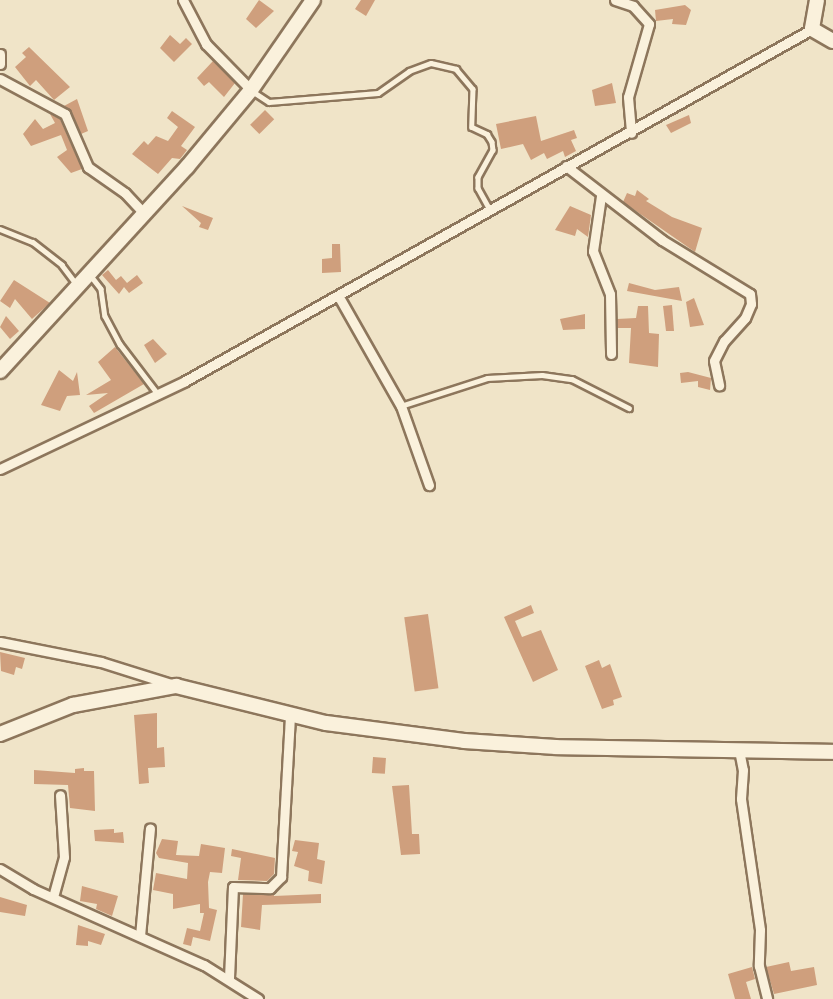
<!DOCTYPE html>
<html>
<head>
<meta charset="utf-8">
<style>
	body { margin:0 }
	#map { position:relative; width:833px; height:999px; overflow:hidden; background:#f0e4c8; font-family:"Noto Serif",serif }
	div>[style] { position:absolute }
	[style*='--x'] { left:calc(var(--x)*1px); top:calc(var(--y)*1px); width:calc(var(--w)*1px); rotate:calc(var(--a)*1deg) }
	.building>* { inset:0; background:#cf9f7d; transform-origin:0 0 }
	.roads { filter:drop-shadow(2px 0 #8d765c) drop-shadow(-2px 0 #8d765c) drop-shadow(0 2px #8d765c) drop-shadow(0 -2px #8d765c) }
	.lane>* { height:4.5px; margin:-2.25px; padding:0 2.25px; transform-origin:2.25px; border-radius:2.25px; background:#faf1dc }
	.street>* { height:9px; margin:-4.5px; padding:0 4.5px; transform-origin:4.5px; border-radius:4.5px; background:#faf1dc }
	.secondary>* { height:14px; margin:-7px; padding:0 7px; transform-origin:7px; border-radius:7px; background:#faf1dc }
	span { translate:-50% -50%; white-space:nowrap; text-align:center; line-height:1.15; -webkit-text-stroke:4.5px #f7eed8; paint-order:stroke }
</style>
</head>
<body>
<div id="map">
	<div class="building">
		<div style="clip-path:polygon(259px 0,274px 11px,256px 28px,246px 19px)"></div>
		<div style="clip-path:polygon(361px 0,375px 0,366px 16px,355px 9px)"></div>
		<div style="clip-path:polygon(685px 5px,691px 10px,686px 25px,672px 24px,673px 19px,656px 21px,655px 10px)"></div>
		<div style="clip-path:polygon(170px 35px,180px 44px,186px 38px,192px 44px,174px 62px,160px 48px)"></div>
		<div style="clip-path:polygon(29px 47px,70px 87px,54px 100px,36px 80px,30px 86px,15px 67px,26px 57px,22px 53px)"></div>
		<div style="clip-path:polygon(213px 61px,235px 83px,224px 97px,209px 82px,204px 86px,197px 78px)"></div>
		<div style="clip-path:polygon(612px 83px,616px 103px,595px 106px,592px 90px)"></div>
		<div style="clip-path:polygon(77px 99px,88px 131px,81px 134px,71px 111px,64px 106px)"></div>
		<div style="left:265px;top:110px;width:13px;height:21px;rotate:45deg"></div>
		<div style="clip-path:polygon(172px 111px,195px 127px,181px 146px,187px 150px,180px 159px,172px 158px,158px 174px,132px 154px,144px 141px,148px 145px,156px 136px,168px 141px,178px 127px,167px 118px)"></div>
		<div style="clip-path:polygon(50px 114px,60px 119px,82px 169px,71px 173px,57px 157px,67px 150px,61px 135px,31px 146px,23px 134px,35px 119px,43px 129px,55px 123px)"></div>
		<div style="clip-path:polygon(689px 115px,691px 123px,671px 133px,666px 125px)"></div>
		<div style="clip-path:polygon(536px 116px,541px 141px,574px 130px,577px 138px,571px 140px,576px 151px,565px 157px,563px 151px,547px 159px,544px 153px,531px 160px,523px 144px,501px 149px,496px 124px)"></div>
		<div style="clip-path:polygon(637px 190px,649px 199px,646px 201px,672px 217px,702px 228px,695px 252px,623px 202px,627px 193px,635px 196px)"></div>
		<div style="clip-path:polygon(182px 206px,213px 218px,208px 230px,199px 227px,201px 223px)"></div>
		<div style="clip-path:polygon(570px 206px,591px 215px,588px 237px,577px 229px,575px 236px,555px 230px)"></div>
		<div style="clip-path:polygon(332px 244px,340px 244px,341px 272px,322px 273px,322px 259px,332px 258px)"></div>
		<div style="clip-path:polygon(108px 270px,116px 280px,121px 276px,127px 283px,137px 275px,143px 283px,129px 293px,124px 287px,119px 294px,102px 275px)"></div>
		<div style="clip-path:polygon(14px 280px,50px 303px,32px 319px,15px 299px,10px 308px,0 301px)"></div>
		<div style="clip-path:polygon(629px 283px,655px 290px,679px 287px,682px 301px,627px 291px)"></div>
		<div style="clip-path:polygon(694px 298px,704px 325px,690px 327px,686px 302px)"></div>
		<div style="clip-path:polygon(672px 305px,674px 331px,666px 331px,663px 306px)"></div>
		<div style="clip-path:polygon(638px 306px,648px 306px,649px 333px,659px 334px,658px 367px,629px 363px,631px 328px,617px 328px,617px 319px,636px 318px)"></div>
		<div style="clip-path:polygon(585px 314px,585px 329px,563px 330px,560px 319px)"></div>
		<div style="clip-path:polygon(6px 316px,19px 331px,10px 339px,0 327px)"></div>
		<div style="clip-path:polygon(153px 339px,167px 354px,155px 363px,144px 345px)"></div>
		<div style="clip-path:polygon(115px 347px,144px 384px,94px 413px,89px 406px,108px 393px,86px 395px,111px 380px,98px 362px)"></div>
		<div style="clip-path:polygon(59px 370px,73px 381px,77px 372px,80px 395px,67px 396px,60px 411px,41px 405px)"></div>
		<div style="clip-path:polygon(688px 372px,711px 378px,710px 390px,698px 387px,698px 381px,681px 383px,680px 373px)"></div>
		<div style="clip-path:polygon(531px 605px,534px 613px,515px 621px,522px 637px,541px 630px,558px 670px,533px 682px,504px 617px)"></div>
		<div style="left:428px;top:614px;width:75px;height:24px;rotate:82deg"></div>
		<div style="clip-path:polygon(0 652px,25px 658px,22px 669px,16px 667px,14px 675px,1px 671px)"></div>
		<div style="clip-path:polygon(599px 660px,602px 668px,610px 664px,622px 697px,613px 700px,614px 705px,602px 709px,585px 666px)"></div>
		<div style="clip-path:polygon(157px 713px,157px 748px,164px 747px,165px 767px,148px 768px,149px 783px,139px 784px,134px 715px)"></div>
		<div style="left:373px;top:757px;width:13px;height:16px;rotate:4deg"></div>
		<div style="clip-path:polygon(84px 768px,84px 771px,94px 771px,95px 811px,70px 808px,68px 785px,34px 784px,34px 770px,75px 773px,75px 769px)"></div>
		<div style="clip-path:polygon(409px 785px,412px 834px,419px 834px,420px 854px,401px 855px,392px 786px)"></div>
		<div style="clip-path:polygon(114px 829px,114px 833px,123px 832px,124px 843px,95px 841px,94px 830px)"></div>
		<div style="clip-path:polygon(162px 839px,178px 841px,176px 855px,199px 856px,201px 844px,225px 848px,222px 873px,210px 872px,208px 882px,209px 908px,217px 910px,210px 941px,193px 937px,191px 946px,183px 944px,187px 928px,200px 931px,204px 913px,200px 913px,200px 904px,173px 909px,173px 894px,153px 890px,156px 873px,187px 879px,188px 863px,159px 858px,156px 853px)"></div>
		<div style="clip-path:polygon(295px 840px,319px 843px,317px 859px,325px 861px,322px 884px,308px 881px,309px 871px,294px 866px,298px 852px,292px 851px)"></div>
		<div style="clip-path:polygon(232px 849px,275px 858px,274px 874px,267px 881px,238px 880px,241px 858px,231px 856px)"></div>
		<div style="clip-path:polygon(82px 886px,118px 896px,112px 916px,96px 909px,97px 904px,80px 901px)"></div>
		<div style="clip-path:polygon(274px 893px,274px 896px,321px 894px,321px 903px,262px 905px,260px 930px,241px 927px,243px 894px)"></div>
		<div style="clip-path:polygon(0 897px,27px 905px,25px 916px,0 912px)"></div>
		<div style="clip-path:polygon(78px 925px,105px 934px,101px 945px,88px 941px,88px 946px,76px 945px)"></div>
		<div style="clip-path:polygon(789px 962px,791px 971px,814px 967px,817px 985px,774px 994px,766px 967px)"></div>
		<div style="clip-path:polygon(752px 967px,755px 979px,746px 982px,751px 999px,735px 999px,728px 974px)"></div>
	</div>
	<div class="roads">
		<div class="lane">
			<div style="--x:252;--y:91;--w:20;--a:33"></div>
			<div style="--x:269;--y:102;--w:109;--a:-4.7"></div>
			<div style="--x:378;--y:93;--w:38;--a:-35"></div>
			<div style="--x:409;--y:71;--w:23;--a:-20"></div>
			<div style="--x:431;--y:63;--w:26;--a:13"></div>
			<div style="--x:456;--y:69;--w:26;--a:50"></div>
			<div style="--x:473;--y:89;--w:38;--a:92"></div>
			<div style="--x:472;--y:127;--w:17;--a:25"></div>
			<div style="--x:487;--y:134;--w:9;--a:58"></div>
			<div style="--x:492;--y:142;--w:8;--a:83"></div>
			<div style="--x:493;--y:150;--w:31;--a:119"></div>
			<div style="--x:478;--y:177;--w:11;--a:90"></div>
			<div style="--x:478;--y:188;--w:23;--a:61"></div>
			<div style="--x:0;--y:229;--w:35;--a:22"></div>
			<div style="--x:33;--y:242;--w:37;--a:38"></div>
			<div style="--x:62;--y:265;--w:25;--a:53"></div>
			<div style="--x:91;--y:276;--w:16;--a:52"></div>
			<div style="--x:101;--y:289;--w:27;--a:82"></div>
			<div style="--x:105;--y:316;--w:32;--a:62"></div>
			<div style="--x:120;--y:344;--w:63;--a:52.8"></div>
			<div style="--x:401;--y:406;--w:90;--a:-18"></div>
			<div style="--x:487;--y:378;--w:55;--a:-3.1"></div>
			<div style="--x:542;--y:375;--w:30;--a:8"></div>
			<div style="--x:572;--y:379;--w:64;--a:27"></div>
		</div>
		<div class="street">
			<div style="--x:183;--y:0;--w:50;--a:62.4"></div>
			<div style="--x:206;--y:44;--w:64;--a:45.6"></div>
			<div style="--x:615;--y:0;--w:19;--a:18"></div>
			<div style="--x:633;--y:6;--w:24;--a:48"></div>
			<div style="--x:649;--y:24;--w:76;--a:106"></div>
			<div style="--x:628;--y:97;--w:36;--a:85"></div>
			<div style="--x:0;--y:54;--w:10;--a:90"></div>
			<div style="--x:0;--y:79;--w:74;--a:28.3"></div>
			<div style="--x:65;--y:114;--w:58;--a:66.5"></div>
			<div style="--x:88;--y:167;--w:45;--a:35.1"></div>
			<div style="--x:125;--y:193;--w:26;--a:47"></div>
			<div style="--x:566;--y:166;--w:121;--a:37.6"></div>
			<div style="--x:662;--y:240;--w:103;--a:31.5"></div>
			<div style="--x:750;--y:294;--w:10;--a:84"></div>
			<div style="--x:751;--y:304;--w:15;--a:113"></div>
			<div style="--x:745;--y:318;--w:31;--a:132"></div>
			<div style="--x:724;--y:341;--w:22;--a:117"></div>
			<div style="--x:714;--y:361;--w:25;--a:78"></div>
			<div style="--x:601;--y:196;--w:56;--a:98.3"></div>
			<div style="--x:593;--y:251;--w:46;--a:68.4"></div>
			<div style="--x:610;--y:294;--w:60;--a:89"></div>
			<div style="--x:339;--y:297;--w:125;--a:60.4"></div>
			<div style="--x:401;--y:406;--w:84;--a:70.5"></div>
			<div style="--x:0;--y:469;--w:205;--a:-25.4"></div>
			<div style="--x:185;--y:381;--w:719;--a:-29.31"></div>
			<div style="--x:0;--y:642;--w:103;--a:11.2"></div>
			<div style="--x:101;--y:662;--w:77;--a:17.5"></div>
			<div style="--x:739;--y:750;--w:20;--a:79"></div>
			<div style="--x:743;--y:770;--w:29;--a:94"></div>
			<div style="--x:741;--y:799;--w:132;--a:81.7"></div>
			<div style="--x:760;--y:930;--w:36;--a:92"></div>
			<div style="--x:759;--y:966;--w:34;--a:76"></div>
			<div style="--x:0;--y:869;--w:39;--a:31"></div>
			<div style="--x:33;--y:889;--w:187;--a:24"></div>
			<div style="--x:204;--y:965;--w:64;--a:32.2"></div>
			<div style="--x:53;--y:897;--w:41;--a:-74.6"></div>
			<div style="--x:64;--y:857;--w:62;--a:-93.7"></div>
			<div style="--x:140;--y:936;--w:108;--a:-84.7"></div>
			<div style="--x:229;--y:978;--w:91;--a:-87.5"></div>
			<div style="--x:233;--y:887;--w:37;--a:2"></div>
			<div style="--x:270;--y:888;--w:16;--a:-45"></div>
			<div style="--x:281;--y:877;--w:163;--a:-86.8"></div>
		</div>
		<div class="secondary">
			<div style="--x:817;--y:0;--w:29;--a:100"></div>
			<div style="--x:812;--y:29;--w:24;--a:30"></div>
			<div style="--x:0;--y:371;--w:277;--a:-47.5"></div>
			<div style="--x:187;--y:167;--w:100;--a:-50.3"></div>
			<div style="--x:251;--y:90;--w:109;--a:-55.4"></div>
			<div style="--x:0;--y:734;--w:79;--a:-21.7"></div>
			<div style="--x:73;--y:705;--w:105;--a:-10.5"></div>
			<div style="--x:176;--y:686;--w:154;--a:13.9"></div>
			<div style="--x:326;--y:723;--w:139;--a:7.4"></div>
			<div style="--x:464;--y:741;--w:92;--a:3.7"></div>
			<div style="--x:556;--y:747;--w:277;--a:1"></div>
		</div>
	</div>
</div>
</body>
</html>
